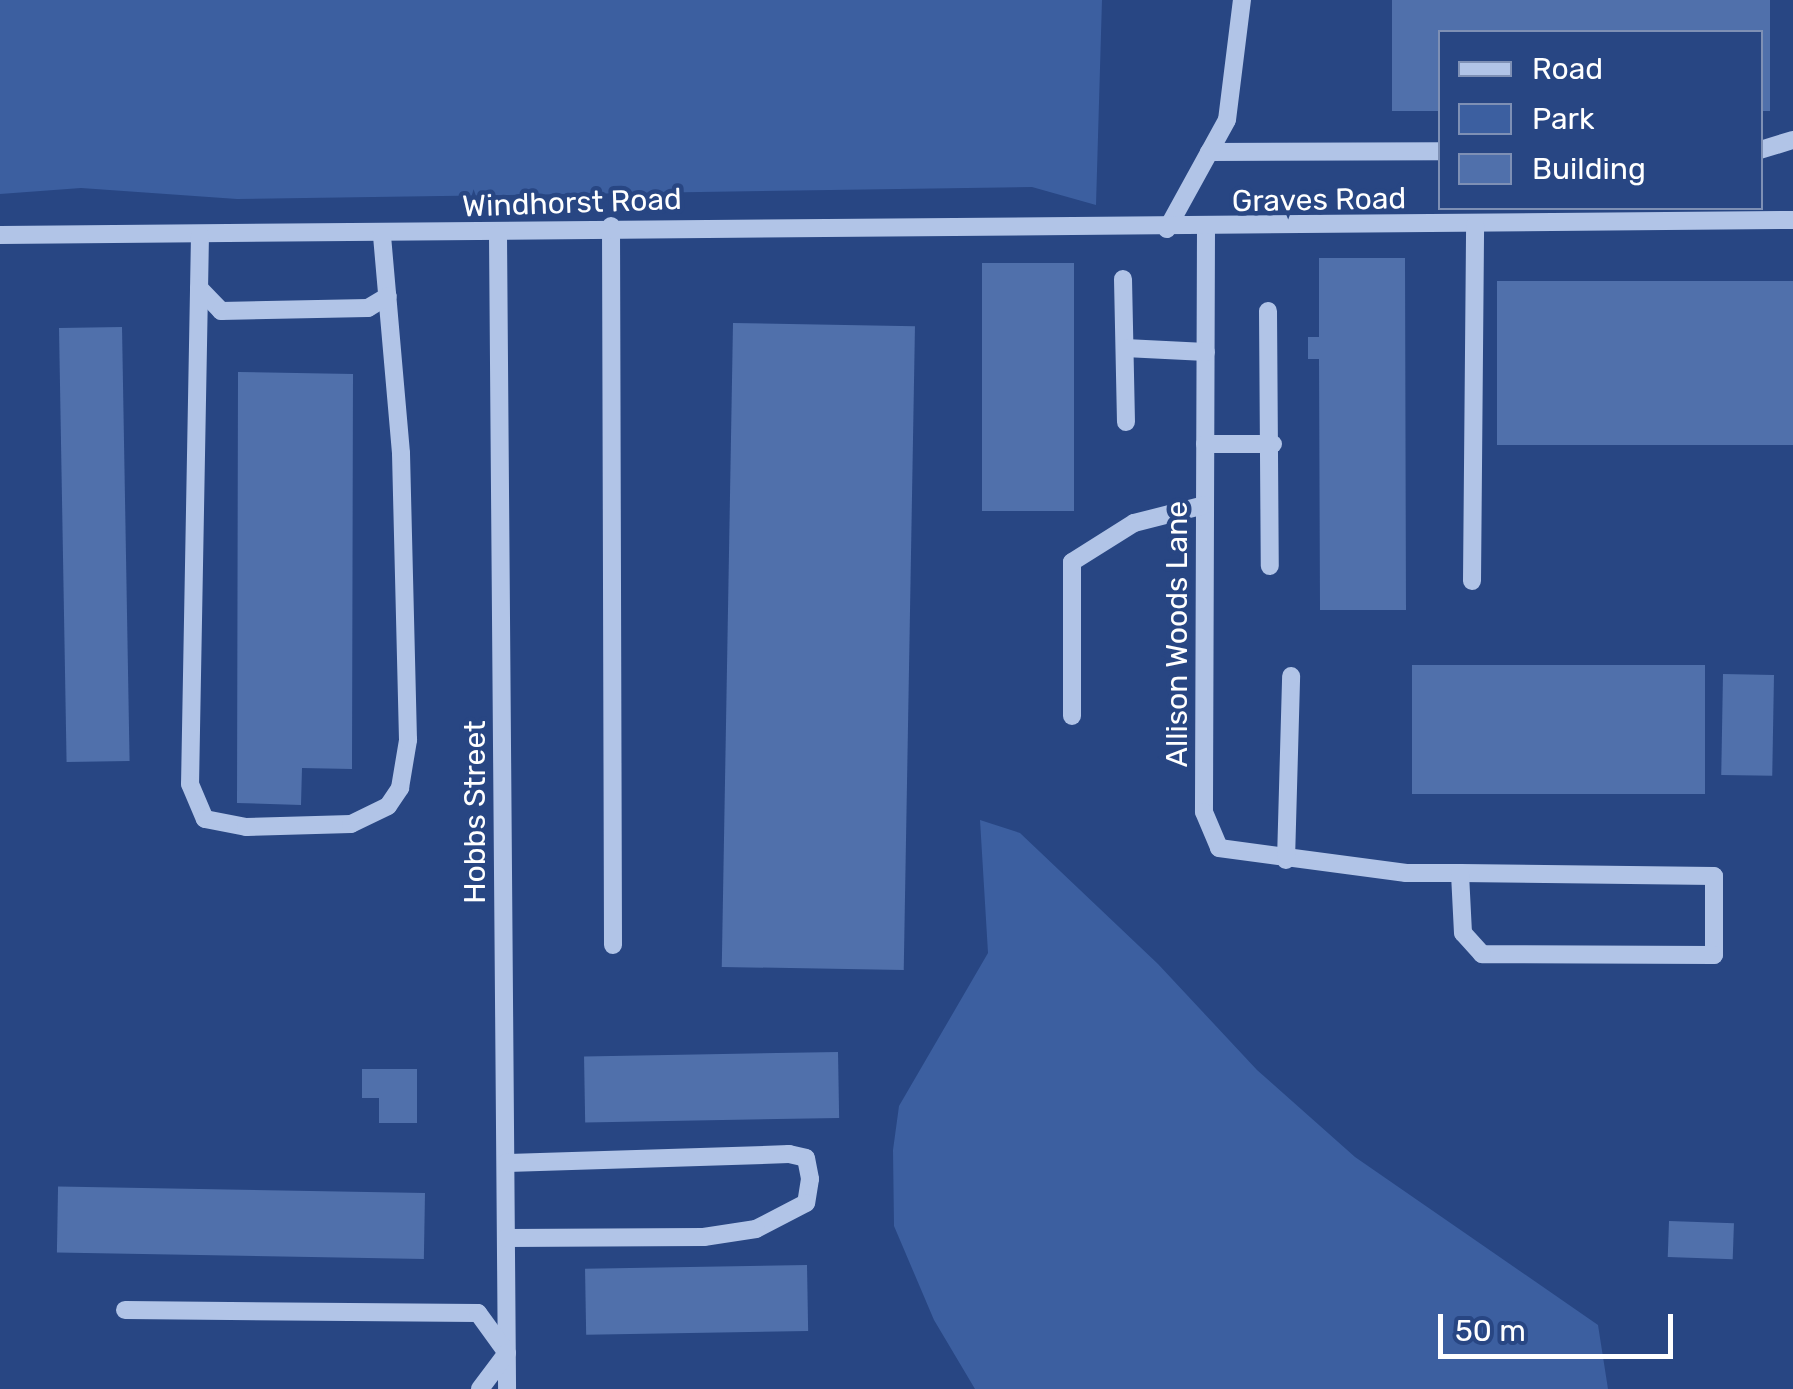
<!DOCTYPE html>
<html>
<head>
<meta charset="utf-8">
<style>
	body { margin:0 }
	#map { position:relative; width:1793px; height:1389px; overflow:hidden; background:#284683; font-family:Rubik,sans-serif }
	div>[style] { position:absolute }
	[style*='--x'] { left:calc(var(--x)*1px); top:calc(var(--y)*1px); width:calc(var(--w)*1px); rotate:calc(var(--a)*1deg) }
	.green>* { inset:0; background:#3c5fa0 }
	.building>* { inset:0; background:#5070ab; transform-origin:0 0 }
	.minor>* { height:18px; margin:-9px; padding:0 9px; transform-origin:9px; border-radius:9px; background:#b1c4e7 }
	span { translate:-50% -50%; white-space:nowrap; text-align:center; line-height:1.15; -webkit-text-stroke:9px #284683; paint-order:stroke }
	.street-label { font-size:30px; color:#fff }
	.legend { position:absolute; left:1438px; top:30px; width:325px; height:180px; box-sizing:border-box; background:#284683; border:2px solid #7e90b5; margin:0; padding:12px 18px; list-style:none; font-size:30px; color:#fff }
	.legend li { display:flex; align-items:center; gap:20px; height:50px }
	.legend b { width:50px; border:2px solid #7e90b5 }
	.scale { position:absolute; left:1438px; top:1314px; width:235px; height:45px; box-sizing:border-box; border:5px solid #fff; border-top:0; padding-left:12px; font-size:30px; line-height:35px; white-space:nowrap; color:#fff; -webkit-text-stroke:8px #284683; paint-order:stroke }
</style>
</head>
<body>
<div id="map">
	<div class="green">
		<div style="clip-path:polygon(0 0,1102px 0,1096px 205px,1032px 187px,237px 199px,81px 188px,0 194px)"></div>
		<div style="clip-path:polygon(980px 820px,1020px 833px,1158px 964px,1257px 1070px,1355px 1157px,1598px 1325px,1608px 1389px,975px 1389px,934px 1320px,894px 1226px,893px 1150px,899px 1106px,988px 953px)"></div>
	</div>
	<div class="building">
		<div style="clip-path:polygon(1392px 0,1770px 0,1770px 111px,1760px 111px,1760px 32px,1440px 32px,1440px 111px,1392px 111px)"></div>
		<div style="clip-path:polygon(1319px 258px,1405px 258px,1406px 610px,1320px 610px,1319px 359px,1308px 359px,1308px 337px,1319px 337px)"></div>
		<div style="left:1074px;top:263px;width:248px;height:92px;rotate:90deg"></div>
		<div style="left:1793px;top:281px;width:164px;height:296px;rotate:90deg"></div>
		<div style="left:733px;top:323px;width:182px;height:644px;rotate:1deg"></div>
		<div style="left:122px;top:327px;width:434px;height:63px;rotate:89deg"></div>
		<div style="clip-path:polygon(238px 372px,353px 374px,352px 769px,302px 768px,301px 805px,237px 803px)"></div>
		<div style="left:1412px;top:665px;width:293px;height:129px"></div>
		<div style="left:1723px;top:674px;width:51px;height:101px;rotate:1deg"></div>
		<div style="left:838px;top:1052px;width:66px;height:254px;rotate:89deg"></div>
		<div style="clip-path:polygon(362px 1069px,417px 1069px,417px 1123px,379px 1123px,379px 1098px,362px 1098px)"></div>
		<div style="left:425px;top:1193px;width:66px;height:367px;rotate:91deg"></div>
		<div style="left:1669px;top:1221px;width:65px;height:36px;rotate:2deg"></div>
		<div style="left:807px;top:1265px;width:66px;height:222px;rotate:89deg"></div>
	</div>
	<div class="minor">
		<div style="--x:1760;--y:150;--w:34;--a:-17"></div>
		<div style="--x:1209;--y:152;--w:231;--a:-0.2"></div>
		<div style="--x:611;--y:226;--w:719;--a:89.84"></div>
		<div style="--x:1167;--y:229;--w:124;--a:-61.2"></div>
		<div style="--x:1227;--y:120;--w:121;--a:-82.9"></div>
		<div style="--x:1206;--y:229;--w:583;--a:90.2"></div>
		<div style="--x:1204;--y:812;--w:39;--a:67"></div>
		<div style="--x:1219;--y:848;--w:189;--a:7.6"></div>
		<div style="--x:1406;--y:873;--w:54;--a:0"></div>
		<div style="--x:1460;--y:873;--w:254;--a:0.7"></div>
		<div style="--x:1714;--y:876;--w:79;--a:90"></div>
		<div style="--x:1714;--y:955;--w:232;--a:-179.8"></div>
		<div style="--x:1482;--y:954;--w:28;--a:-132"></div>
		<div style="--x:1463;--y:933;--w:60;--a:-92.9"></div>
		<div style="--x:0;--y:235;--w:1793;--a:-0.48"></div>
		<div style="--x:200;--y:235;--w:549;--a:91.04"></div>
		<div style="--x:190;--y:784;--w:38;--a:67"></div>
		<div style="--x:205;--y:819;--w:42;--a:11"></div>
		<div style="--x:246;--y:827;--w:105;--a:-1.6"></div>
		<div style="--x:351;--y:824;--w:41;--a:-25.9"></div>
		<div style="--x:388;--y:806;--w:22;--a:-56"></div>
		<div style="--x:400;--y:788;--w:49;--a:-80.5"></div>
		<div style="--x:408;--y:740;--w:287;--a:-91.4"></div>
		<div style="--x:401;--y:453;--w:219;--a:-95"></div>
		<div style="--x:498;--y:235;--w:1154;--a:89.55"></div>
		<div style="--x:1123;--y:279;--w:143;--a:88.8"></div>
		<div style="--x:199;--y:288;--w:32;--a:46"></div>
		<div style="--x:221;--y:311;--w:147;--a:-1.2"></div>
		<div style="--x:368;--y:308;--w:23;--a:-31"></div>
		<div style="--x:1268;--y:311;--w:255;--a:89.6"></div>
		<div style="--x:1125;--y:348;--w:81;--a:2.8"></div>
		<div style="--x:1205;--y:444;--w:68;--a:0"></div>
		<div style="--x:1472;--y:581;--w:356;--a:-89.5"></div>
		<div style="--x:1072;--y:716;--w:154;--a:-90"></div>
		<div style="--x:1072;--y:562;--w:73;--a:-32.2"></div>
		<div style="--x:1134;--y:523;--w:73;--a:-14.2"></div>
		<div style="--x:1286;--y:860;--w:184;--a:-88.4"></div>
		<div style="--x:506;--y:1163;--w:283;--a:-1.8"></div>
		<div style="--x:789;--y:1154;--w:17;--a:13"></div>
		<div style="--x:806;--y:1158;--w:21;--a:79"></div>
		<div style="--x:810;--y:1179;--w:24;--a:99"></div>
		<div style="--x:806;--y:1203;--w:56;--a:152.5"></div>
		<div style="--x:756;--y:1229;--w:53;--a:171.3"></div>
		<div style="--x:704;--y:1237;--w:198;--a:179.7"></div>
		<div style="--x:125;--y:1310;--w:353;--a:0.5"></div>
		<div style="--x:478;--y:1313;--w:49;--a:54.1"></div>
		<div style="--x:507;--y:1353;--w:45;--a:126.9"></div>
	</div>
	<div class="street-label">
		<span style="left:1319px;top:200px;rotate:-1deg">Graves Road</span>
		<span style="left:572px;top:203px;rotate:-2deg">Windhorst Road</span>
		<span style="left:1177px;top:634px;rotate:-90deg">Allison Woods Lane</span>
		<span style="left:475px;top:812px;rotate:-90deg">Hobbs Street</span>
	</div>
	<ul class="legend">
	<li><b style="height:12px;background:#b1c4e7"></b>Road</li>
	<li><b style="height:28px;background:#3c5fa0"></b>Park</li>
	<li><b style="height:28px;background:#5070ab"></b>Building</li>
	</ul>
	<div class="scale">50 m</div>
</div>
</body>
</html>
